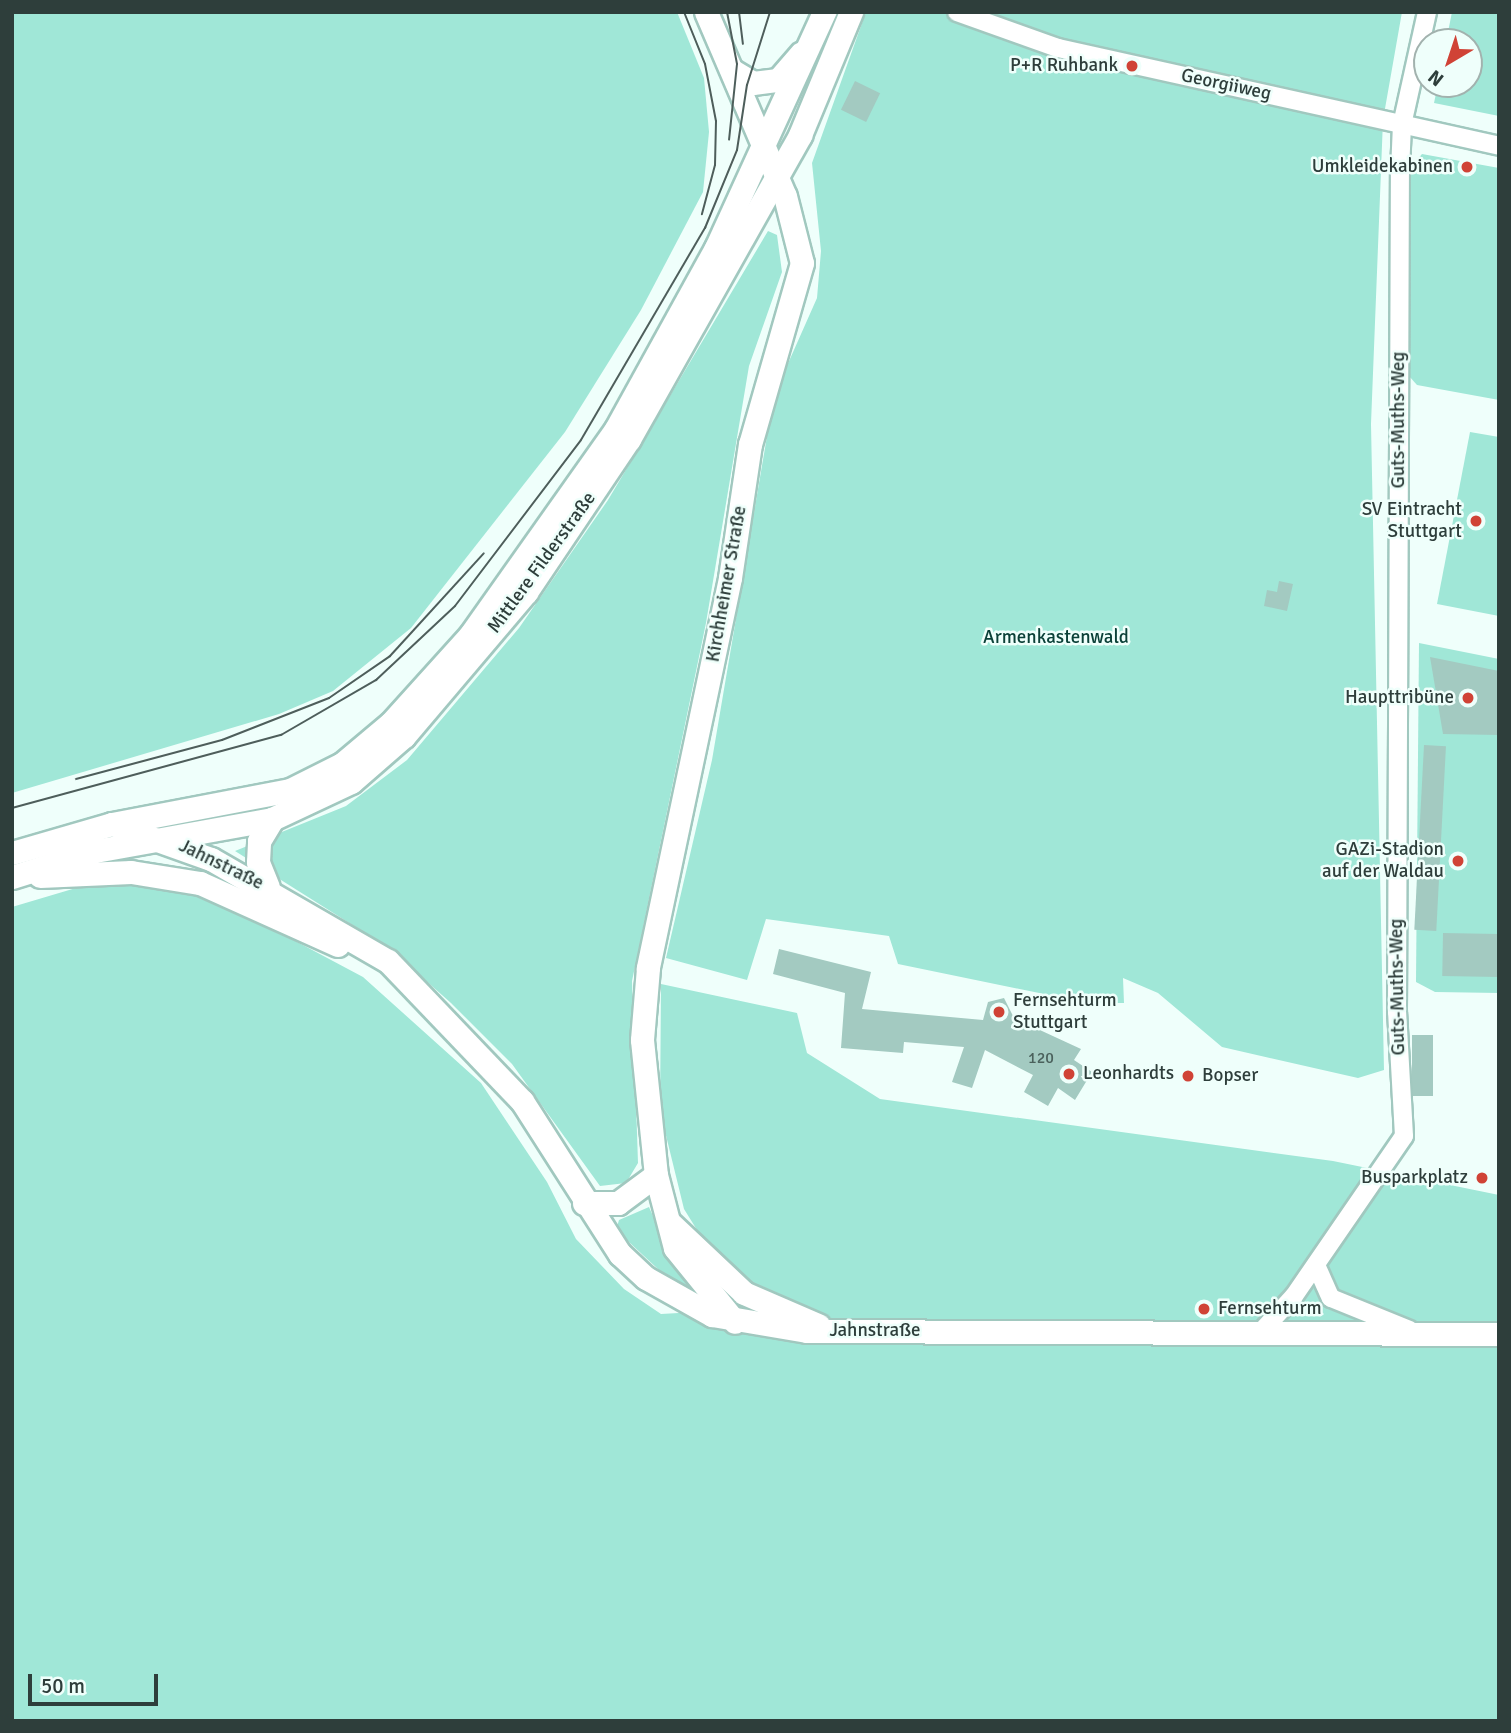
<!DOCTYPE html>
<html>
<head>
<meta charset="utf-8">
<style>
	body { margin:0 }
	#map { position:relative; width:1511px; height:1733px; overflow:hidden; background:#effffb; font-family:Signika,sans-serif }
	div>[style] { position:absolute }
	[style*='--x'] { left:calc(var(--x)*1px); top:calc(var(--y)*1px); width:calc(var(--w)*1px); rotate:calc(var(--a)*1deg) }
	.green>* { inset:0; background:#a0e7d7 }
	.building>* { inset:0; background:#a3cac1; transform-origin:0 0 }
	.roads { filter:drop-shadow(2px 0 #a1c8bf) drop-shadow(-2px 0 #a1c8bf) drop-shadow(0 2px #a1c8bf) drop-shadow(0 -2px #a1c8bf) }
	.minor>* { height:18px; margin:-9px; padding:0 9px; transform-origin:9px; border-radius:9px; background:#fff }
	.secondary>* { height:23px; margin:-11.5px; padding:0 11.5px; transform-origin:11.5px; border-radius:11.5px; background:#fff }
	.tram>* { height:2px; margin:-1px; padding:0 1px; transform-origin:1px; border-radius:1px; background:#4e5e5b }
	.dots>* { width:19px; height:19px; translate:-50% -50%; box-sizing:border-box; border:4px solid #effffb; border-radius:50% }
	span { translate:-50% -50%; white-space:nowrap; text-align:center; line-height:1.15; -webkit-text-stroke:5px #effffb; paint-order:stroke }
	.number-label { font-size:16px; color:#4b615c }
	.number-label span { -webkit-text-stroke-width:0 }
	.poi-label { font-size:19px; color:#2e3e3b }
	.right { translate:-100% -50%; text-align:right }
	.left { translate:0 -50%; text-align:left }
	.street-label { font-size:19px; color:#2e3e3b }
	.park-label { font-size:19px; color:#0b4138 }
	.frame { position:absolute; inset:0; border:14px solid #2e3e3b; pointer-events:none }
	.north { position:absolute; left:1413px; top:28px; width:70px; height:70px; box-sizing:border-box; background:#effffb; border:2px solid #a2b2ae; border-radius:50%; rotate:219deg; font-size:19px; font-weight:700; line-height:28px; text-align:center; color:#2e3e3b }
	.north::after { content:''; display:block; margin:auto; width:24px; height:32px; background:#d04336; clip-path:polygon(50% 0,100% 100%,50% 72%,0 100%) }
	.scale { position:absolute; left:28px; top:1674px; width:130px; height:32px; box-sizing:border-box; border:4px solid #2e3e3b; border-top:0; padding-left:9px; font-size:21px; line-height:24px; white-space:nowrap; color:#2e3e3b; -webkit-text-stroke:5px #effffb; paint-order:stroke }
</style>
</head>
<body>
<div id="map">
	<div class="green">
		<div style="clip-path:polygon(12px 12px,677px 12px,704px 78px,709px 132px,703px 192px,641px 310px,565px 432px,411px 628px,333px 691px,279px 714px,12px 793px)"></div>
		<div style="clip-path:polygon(866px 12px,1402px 12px,1383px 120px,1371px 424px,1384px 1070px,1358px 1078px,1222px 1047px,1158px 993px,1123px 978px,1124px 1003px,1088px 1003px,898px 964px,889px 936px,766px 919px,747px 980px,666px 958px,712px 760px,774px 395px,817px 298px,821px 251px,812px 163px)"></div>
		<div style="clip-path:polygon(1452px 12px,1499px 12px,1499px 116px,1434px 103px,1438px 84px,1469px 84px,1469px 42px,1446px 42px)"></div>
		<div style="clip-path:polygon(1422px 154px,1499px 168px,1499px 400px,1417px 385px,1409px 376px,1410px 168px)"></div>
		<div style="clip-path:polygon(768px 231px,777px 235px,782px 272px,749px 366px,706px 623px,632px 981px,638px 1163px,626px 1183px,600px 1186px,512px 1064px,451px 1003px,389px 948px,235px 851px,346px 806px,407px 760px,519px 628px,608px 500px)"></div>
		<div style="clip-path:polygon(1470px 432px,1499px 437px,1499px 616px,1437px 604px)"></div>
		<div style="clip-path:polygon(1419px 643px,1499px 659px,1499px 993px,1435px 992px,1416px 982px)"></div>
		<div style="clip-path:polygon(86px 885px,194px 887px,363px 977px,481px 1083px,547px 1182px,576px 1239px,624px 1289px,661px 1314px,731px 1310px,715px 1259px,684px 1209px,660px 1111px,661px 984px,797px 1013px,807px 1053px,880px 1099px,1333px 1161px,1499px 1195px,1499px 1721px,12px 1721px,12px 907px)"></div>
		<div style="clip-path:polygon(649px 1207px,667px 1248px,704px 1297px,659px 1270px,616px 1230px,619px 1220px)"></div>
	</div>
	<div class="building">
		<div style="left:855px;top:81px;width:28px;height:32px;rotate:26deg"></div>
		<div style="clip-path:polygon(1279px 581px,1293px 584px,1287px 611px,1264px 606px,1267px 590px,1277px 592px)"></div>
		<div style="clip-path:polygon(1430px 657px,1499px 671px,1499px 735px,1443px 734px)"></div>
		<div style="left:1424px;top:745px;width:22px;height:185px;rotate:3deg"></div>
		<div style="left:1443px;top:933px;width:56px;height:43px;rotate:1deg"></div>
		<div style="clip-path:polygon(779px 949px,871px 972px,862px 1009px,983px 1020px,988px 1002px,1004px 998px,1014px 1018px,1081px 1049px,1074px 1060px,1092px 1072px,1075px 1100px,1058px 1088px,1048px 1106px,1024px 1092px,1033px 1075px,985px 1050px,972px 1088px,952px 1082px,964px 1047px,904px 1042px,903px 1053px,841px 1048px,845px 993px,773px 974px)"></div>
		<div style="left:1412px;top:1035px;width:21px;height:61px"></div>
	</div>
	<div class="roads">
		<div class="minor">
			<div style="--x:957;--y:12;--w:107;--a:19.6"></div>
			<div style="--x:1058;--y:48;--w:452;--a:12.5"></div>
			<div style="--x:1316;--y:1265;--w:36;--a:66"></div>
			<div style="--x:1331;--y:1298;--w:85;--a:22.1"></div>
			<div style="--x:1260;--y:1333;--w:50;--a:-47.4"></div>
			<div style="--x:1294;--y:1296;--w:194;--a:-55.5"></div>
			<div style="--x:1404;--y:1136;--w:124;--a:-93.2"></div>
			<div style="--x:1397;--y:1012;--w:840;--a:-89.8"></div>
			<div style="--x:1400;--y:172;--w:47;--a:-87.6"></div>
			<div style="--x:1402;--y:125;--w:116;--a:-77.5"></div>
		</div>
		<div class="secondary">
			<div style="--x:706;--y:12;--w:200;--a:66.8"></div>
			<div style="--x:785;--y:196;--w:69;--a:75.8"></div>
			<div style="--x:802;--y:263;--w:188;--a:106"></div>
			<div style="--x:750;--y:444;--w:135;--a:98.5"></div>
			<div style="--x:730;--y:578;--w:399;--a:101.9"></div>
			<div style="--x:648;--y:968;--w:72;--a:94.8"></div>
			<div style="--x:642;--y:1040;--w:136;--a:84.1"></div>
			<div style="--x:656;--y:1175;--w:75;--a:75.4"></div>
			<div style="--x:675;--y:1248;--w:95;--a:51"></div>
			<div style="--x:733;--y:71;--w:23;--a:31"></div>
			<div style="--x:753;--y:83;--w:25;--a:-7"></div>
			<div style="--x:778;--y:80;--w:35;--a:-49"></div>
			<div style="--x:112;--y:824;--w:105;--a:19.5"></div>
			<div style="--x:211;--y:859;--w:204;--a:30"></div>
			<div style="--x:388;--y:961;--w:194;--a:46.3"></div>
			<div style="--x:522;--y:1101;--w:182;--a:57.4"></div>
			<div style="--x:620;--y:1254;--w:35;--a:43"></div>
			<div style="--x:646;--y:1278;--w:76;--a:29.3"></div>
			<div style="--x:712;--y:1315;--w:96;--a:9.6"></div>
			<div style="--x:807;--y:1331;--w:692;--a:0.25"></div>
			<div style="--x:12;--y:853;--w:104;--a:-16.2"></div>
			<div style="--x:112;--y:824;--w:181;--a:-10.8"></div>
			<div style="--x:290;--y:790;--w:58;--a:-26.6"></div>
			<div style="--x:342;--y:764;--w:64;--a:-39.9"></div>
			<div style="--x:391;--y:723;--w:120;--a:-48"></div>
			<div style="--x:471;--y:634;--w:251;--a:-54.7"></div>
			<div style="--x:616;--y:429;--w:207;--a:-61.1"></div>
			<div style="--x:716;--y:248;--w:260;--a:-65.4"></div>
			<div style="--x:40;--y:876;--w:91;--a:-2.5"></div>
			<div style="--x:131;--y:872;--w:70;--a:9.1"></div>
			<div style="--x:200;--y:883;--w:151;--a:24.2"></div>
			<div style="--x:12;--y:877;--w:87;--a:-17.4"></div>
			<div style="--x:95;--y:851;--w:180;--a:-10.2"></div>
			<div style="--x:272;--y:819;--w:87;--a:-25.1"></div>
			<div style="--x:351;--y:782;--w:70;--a:-41"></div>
			<div style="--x:404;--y:736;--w:189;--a:-49.7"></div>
			<div style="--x:526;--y:592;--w:184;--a:-56.1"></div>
			<div style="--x:629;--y:439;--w:349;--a:-60.6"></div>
			<div style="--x:800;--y:135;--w:133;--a:-67.5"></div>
			<div style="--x:268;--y:887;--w:27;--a:-112"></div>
			<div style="--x:258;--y:862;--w:21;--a:-87"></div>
			<div style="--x:259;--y:841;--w:26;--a:-59"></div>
			<div style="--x:584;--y:1203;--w:34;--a:0"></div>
			<div style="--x:618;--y:1203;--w:47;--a:-36.4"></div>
			<div style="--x:671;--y:1224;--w:100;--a:43.4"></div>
			<div style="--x:744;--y:1293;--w:81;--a:23.4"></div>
		</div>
	</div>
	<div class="tram">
		<div style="--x:684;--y:12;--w:56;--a:68"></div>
		<div style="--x:705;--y:64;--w:58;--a:79.1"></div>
		<div style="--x:716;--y:121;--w:44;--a:91.3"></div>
		<div style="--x:715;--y:165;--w:51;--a:104.9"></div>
		<div style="--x:727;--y:12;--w:53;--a:79.1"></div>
		<div style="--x:737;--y:64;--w:76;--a:96"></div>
		<div style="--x:739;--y:12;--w:32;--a:83"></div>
		<div style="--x:76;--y:779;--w:151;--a:-15"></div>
		<div style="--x:222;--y:740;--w:115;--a:-21.4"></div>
		<div style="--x:329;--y:698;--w:74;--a:-34.5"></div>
		<div style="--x:390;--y:656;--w:139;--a:-47.6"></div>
		<div style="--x:12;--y:808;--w:279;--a:-15.2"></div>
		<div style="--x:281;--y:735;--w:110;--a:-30.1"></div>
		<div style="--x:376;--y:680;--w:108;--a:-43.1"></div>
		<div style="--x:455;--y:606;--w:208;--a:-52.8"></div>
		<div style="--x:581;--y:440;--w:246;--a:-59.7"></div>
		<div style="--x:705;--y:228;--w:84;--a:-67.7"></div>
		<div style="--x:737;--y:150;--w:66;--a:-81.3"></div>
		<div style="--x:747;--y:85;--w:77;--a:-72.5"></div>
	</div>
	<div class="dots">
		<div style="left:1132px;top:66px;background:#d04336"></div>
		<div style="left:1467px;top:167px;background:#d04336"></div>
		<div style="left:1476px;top:521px;background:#d04336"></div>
		<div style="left:1468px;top:698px;background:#d04336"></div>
		<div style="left:1458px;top:861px;background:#d04336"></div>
		<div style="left:999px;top:1012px;background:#d04336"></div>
		<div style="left:1069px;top:1074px;background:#d04336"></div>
		<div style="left:1188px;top:1076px;background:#d04336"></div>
		<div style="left:1482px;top:1178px;background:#d04336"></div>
		<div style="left:1204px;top:1309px;background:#d04336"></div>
	</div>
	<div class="number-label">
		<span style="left:1041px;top:1058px">120</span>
	</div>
	<div class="poi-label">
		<span class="right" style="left:1118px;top:66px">P+R Ruhbank</span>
		<span class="right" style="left:1453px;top:167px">Umkleidekabinen</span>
		<span class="right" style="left:1462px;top:521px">SV Eintracht<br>Stuttgart</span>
		<span class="right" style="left:1454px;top:698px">Haupttribüne</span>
		<span class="right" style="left:1444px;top:861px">GAZi-Stadion<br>auf der Waldau</span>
		<span class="left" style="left:1013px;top:1012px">Fernsehturm<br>Stuttgart</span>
		<span class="left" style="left:1083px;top:1074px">Leonhardts</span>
		<span class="left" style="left:1202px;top:1076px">Bopser</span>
		<span class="right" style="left:1468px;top:1178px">Busparkplatz</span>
		<span class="left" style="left:1218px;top:1309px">Fernsehturm</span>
	</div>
	<div class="street-label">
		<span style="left:1226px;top:85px;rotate:12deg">Georgiiweg</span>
		<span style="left:1399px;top:420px;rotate:-90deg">Guts-Muths-Weg</span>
		<span style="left:542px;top:563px;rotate:-54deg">Mittlere Filderstraße</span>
		<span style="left:727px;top:584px;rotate:-80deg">Kirchheimer Straße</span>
		<span style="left:221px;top:865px;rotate:26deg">Jahnstraße</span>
		<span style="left:1398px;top:987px;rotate:-91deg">Guts-Muths-Weg</span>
		<span style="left:875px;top:1331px">Jahnstraße</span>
	</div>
	<div class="park-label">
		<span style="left:1056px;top:638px">Armenkastenwald</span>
	</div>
	<div class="frame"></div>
	<div class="north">N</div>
	<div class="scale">50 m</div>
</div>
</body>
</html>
